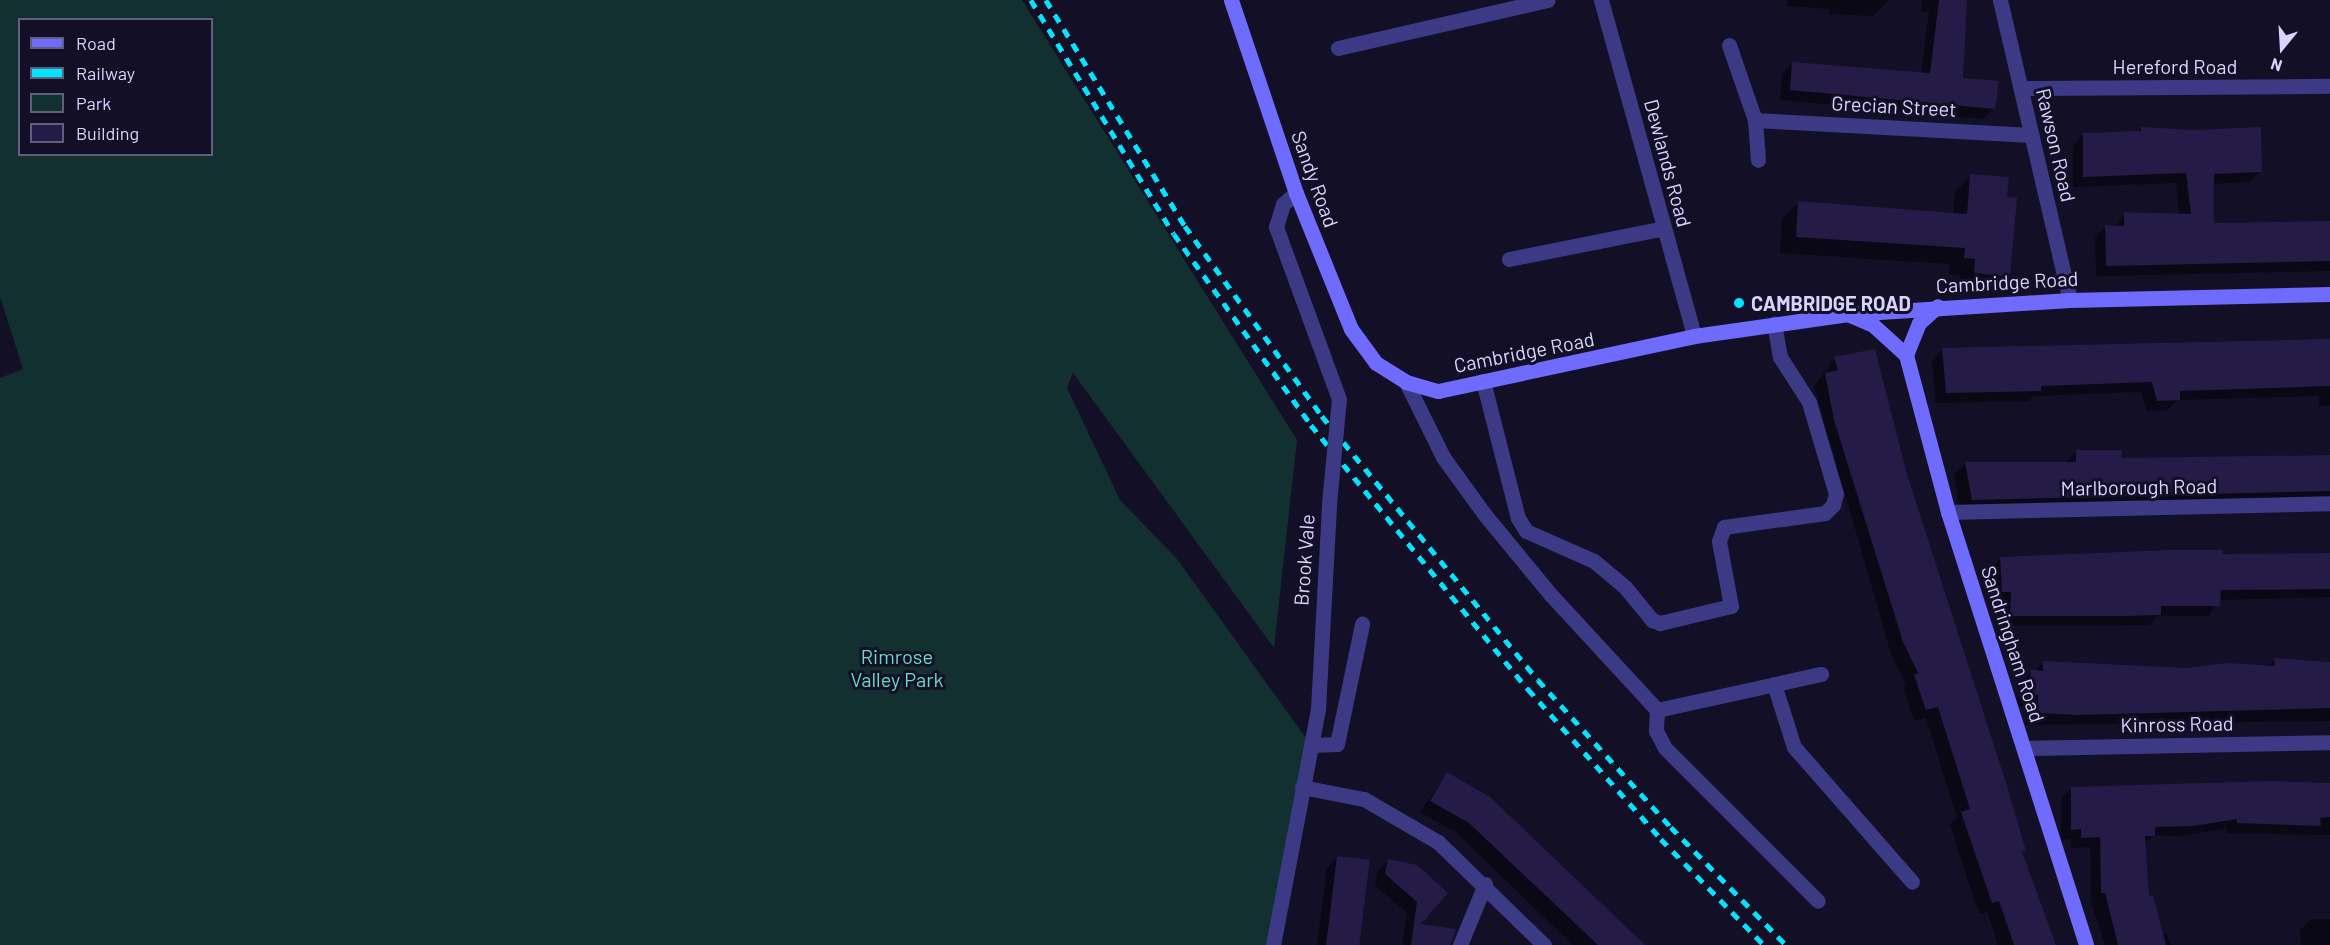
<!DOCTYPE html>
<html>
<head>
<meta charset="utf-8">
<style>
	body { margin:0 }
	#map { position:relative; width:2330px; height:945px; overflow:hidden; background:#130f26; font-family:Barlow,sans-serif }
	div>[style] { position:absolute }
	[style*='--x'] { left:calc(var(--x)*1px); top:calc(var(--y)*1px); width:calc(var(--w)*1px); rotate:calc(var(--a)*1deg) }
	.green>* { inset:0; background:#12302f }
	.shadow>* { inset:0; background:#0007 }
	.building>* { inset:0; background:#241b47; transform-origin:0 0 }
	.service>* { height:15px; margin:-7.5px; padding:0 7.5px; transform-origin:7.5px; border-radius:7.5px; background:#3d3a85 }
	.minor>* { height:15px; margin:-7.5px; padding:0 7.5px; transform-origin:7.5px; border-radius:7.5px; background:#3d3a85 }
	.secondary>* { height:15px; margin:-7.5px; padding:0 7.5px; transform-origin:7.5px; border-radius:7.5px; background:#6f6bff }
	.rail>* { height:4.5px; margin-top:-2.25px; transform-origin:0; background:repeating-linear-gradient(90deg,#00e5ff 0 9px,transparent 0 17px) }
	.minor-bridge>* { height:15px; margin:-7.5px; padding:0 7.5px; transform-origin:7.5px; border-radius:7.5px; background:#3d3a85 }
	.dots>* { width:16px; height:16px; translate:-50% -50%; box-sizing:border-box; border:3px solid #130f26; border-radius:50% }
	span { translate:-50% -50%; white-space:nowrap; text-align:center; line-height:1.15; -webkit-text-stroke:6px #130f26; paint-order:stroke }
	.street-label { font-size:20px; color:#d9d4ff }
	.poi-label { font-size:20px; color:#d9d4ff; font-weight:700 }
	.left { translate:0 -50%; text-align:left }
	.park-label { font-size:20px; color:#5fe0c0 }
	.legend { position:absolute; left:18px; top:18px; width:195px; height:138px; box-sizing:border-box; background:#130f26; border:2px solid #625e7d; margin:0; padding:8px 10px; list-style:none; font-size:18px; color:#d9d4ff }
	.legend li { display:flex; align-items:center; gap:12px; height:30px }
	.legend b { width:30px; border:2px solid #625e7d }
	.north { position:absolute; left:2252px; top:18px; width:60px; height:60px; -webkit-text-stroke:4px #130f26; paint-order:stroke; rotate:198deg; font-size:16px; font-weight:700; line-height:24px; text-align:center; color:#d9d4ff }
	.north::after { content:''; display:block; margin:auto; width:21px; height:27px; background:#d9d4ff; clip-path:polygon(50% 0,100% 100%,50% 72%,0 100%) }
</style>
</head>
<body>
<div id="map">
	<div class="green">
		<div style="clip-path:polygon(evenodd,0 0,1022px 0,1297px 440px,1274px 648px,1073px 373px,1067px 388px,1120px 500px,1177px 559px,1311px 745px,1273px 945px,0 945px,0 378px,23px 369px,0 297px,0 0,20px 20px,212px 20px,212px 154px,20px 154px,20px 20px)"></div>
	</div>
	<div class="shadow">
		<div style="clip-path:polygon(1787px 0,1889px 0,1873px 16px,1828px 14px,1830px 9px,1787px 6px)"></div>
		<div style="clip-path:polygon(1922px 0,1958px 0,1961px 79px,1994px 108px,1983px 119px,1780px 100px,1782px 74px,1793px 63px,1921px 73px,1929px 12px,1921px 12px)"></div>
		<div style="clip-path:polygon(2141px 128px,2260px 172px,2249px 182px,2212px 184px,2212px 224px,2330px 222px,2330px 271px,2096px 276px,2095px 237px,2106px 227px,2114px 227px,2125px 213px,2179px 215px,2176px 183px,2073px 187px,2073px 146px,2083px 135px,2136px 133px)"></div>
		<div style="clip-path:polygon(1971px 176px,2006px 198px,2008px 276px,1992px 292px,1959px 289px,1960px 275px,1949px 274px,1949px 264px,1780px 253px,1782px 219px,1798px 203px,1953px 215px,1955px 192px)"></div>
		<div style="clip-path:polygon(2330px 342px,2330px 406px,2319px 406px,2319px 396px,2245px 398px,2177px 400px,2168px 410px,2147px 411px,2141px 392px,2034px 396px,2028px 401px,1936px 403px,1932px 360px,1943px 349px)"></div>
		<div style="clip-path:polygon(1835px 359px,1886px 411px,2025px 850px,2021px 854px,2054px 945px,1998px 945px,1987px 912px,1980px 914px,1973px 896px,1950px 825px,1957px 818px,1926px 718px,1914px 721px,1903px 688px,1906px 684px,1891px 654px,1814px 386px)"></div>
		<div style="clip-path:polygon(2077px 451px,2120px 459px,2330px 455px,2330px 501px,1960px 511px,1954px 475px,1966px 463px,2065px 463px)"></div>
		<div style="clip-path:polygon(2330px 554px,2330px 597px,2219px 600px,2208px 616px,2157px 616px,2149px 625px,2000px 626px,2001px 602px,1992px 602px,1990px 569px,2001px 558px)"></div>
		<div style="clip-path:polygon(2274px 660px,2330px 664px,2330px 721px,2025px 725px,2026px 707px,2017px 707px,2018px 684px,2043px 663px,2186px 670px,2267px 667px)"></div>
		<div style="clip-path:polygon(1447px 774px,1642px 945px,1573px 945px,1458px 834px,1420px 812px)"></div>
		<div style="clip-path:polygon(2330px 783px,2330px 835px,2227px 833px,2227px 828px,2182px 836px,2154px 835px,2144px 845px,2147px 897px,2161px 934px,2166px 933px,2171px 945px,2105px 945px,2091px 903px,2090px 847px,2071px 848px,2071px 839px,2061px 840px,2061px 799px,2072px 789px)"></div>
		<div style="clip-path:polygon(1338px 857px,1357px 945px,1317px 945px,1327px 868px)"></div>
		<div style="clip-path:polygon(1388px 861px,1417px 867px,1418px 925px,1443px 945px,1402px 945px,1407px 913px,1375px 885px,1378px 871px)"></div>
		<div style="clip-path:polygon(2311px 919px,2330px 919px,2330px 945px,2301px 945px,2300px 930px)"></div>
	</div>
	<div class="building">
		<div style="clip-path:polygon(1939px 0,1967px 0,1963px 78px,1999px 81px,1995px 109px,1790px 90px,1792px 62px,1930px 73px)"></div>
		<div style="clip-path:polygon(2141px 127px,2193px 130px,2261px 127px,2262px 172px,2214px 174px,2214px 223px,2330px 221px,2330px 261px,2106px 266px,2105px 225px,2124px 226px,2124px 212px,2191px 214px,2186px 173px,2083px 177px,2083px 133px,2141px 131px)"></div>
		<div style="clip-path:polygon(1970px 174px,2009px 177px,2007px 197px,2017px 198px,2010px 277px,1974px 273px,1975px 259px,1964px 258px,1965px 248px,1796px 237px,1798px 201px,1967px 214px)"></div>
		<div style="clip-path:polygon(2330px 339px,2330px 386px,2180px 391px,2180px 400px,2157px 401px,2152px 382px,2041px 386px,2041px 391px,1946px 393px,1942px 348px)"></div>
		<div style="clip-path:polygon(1875px 349px,1906px 471px,2007px 786px,2026px 851px,2022px 852px,2056px 945px,2014px 945px,1999px 901px,1992px 903px,1961px 812px,1970px 809px,1938px 707px,1926px 710px,1914px 675px,1918px 673px,1903px 642px,1834px 420px,1825px 373px,1838px 370px,1834px 357px)"></div>
		<div style="clip-path:polygon(2076px 450px,2122px 450px,2122px 458px,2330px 455px,2330px 491px,1972px 500px,1965px 462px,2076px 462px)"></div>
		<div style="clip-path:polygon(2168px 550px,2223px 550px,2222px 554px,2330px 553px,2330px 589px,2221px 590px,2220px 606px,2161px 606px,2161px 615px,2125px 616px,2010px 616px,2011px 592px,2002px 592px,2000px 557px)"></div>
		<div style="clip-path:polygon(2274px 658px,2330px 662px,2330px 708px,2078px 715px,2038px 713px,2038px 695px,2030px 695px,2031px 669px,2043px 671px,2043px 661px,2186px 668px,2228px 663px,2275px 666px)"></div>
		<div style="clip-path:polygon(1447px 772px,1490px 797px,1645px 945px,1598px 945px,1469px 823px,1430px 801px)"></div>
		<div style="clip-path:polygon(2269px 781px,2330px 783px,2330px 817px,2320px 818px,2321px 826px,2237px 823px,2237px 819px,2193px 826px,2155px 827px,2155px 836px,2145px 836px,2149px 896px,2153px 895px,2166px 945px,2118px 945px,2105px 893px,2101px 893px,2100px 837px,2081px 838px,2081px 829px,2071px 830px,2071px 787px)"></div>
		<div style="left:1337px;top:856px;width:33px;height:90px;rotate:7deg"></div>
		<div style="clip-path:polygon(1388px 859px,1417px 865px,1448px 893px,1421px 924px,1456px 929px,1450px 945px,1411px 945px,1417px 902px,1385px 874px)"></div>
	</div>
	<div class="service">
		<div style="--x:1509;--y:259;--w:158;--a:-11.3"></div>
		<div style="--x:1483;--y:381;--w:141;--a:75.7"></div>
		<div style="--x:1518;--y:518;--w:15;--a:58"></div>
		<div style="--x:1526;--y:531;--w:74;--a:23.8"></div>
		<div style="--x:1594;--y:561;--w:40;--a:40"></div>
		<div style="--x:1625;--y:587;--w:43;--a:50.7"></div>
		<div style="--x:1652;--y:620;--w:9;--a:21"></div>
		<div style="--x:1660;--y:623;--w:73;--a:-13.5"></div>
		<div style="--x:1731;--y:606;--w:66;--a:-100.5"></div>
		<div style="--x:1719;--y:541;--w:15;--a:-70"></div>
		<div style="--x:1724;--y:527;--w:102;--a:-7.9"></div>
		<div style="--x:1825;--y:513;--w:11;--a:-45"></div>
		<div style="--x:1833;--y:505;--w:11;--a:-75"></div>
		<div style="--x:1836;--y:494;--w:96;--a:-106.4"></div>
		<div style="--x:1809;--y:402;--w:54;--a:-122.8"></div>
		<div style="--x:1780;--y:357;--w:34;--a:-100"></div>
		<div style="--x:1406;--y:382;--w:84;--a:63.7"></div>
		<div style="--x:1443;--y:457;--w:72;--a:54.1"></div>
		<div style="--x:1485;--y:515;--w:104;--a:50.5"></div>
		<div style="--x:1551;--y:595;--w:156;--a:47.3"></div>
		<div style="--x:1657;--y:710;--w:168;--a:-12.4"></div>
		<div style="--x:1774;--y:684;--w:66;--a:72.4"></div>
		<div style="--x:1794;--y:747;--w:179;--a:48.8"></div>
		<div style="--x:1657;--y:710;--w:21;--a:93"></div>
		<div style="--x:1656;--y:731;--w:19;--a:62"></div>
		<div style="--x:1665;--y:748;--w:216;--a:45"></div>
	</div>
	<div class="minor">
		<div style="--x:1601;--y:0;--w:349;--a:74.5"></div>
		<div style="--x:2000;--y:0;--w:308;--a:76.9"></div>
		<div style="--x:1729;--y:45;--w:79;--a:70.9"></div>
		<div style="--x:1755;--y:120;--w:40;--a:85.7"></div>
		<div style="--x:1338;--y:48;--w:215;--a:-12.9"></div>
		<div style="--x:2021;--y:88;--w:309;--a:-0.4"></div>
		<div style="--x:1755;--y:120;--w:277;--a:3.1"></div>
		<div style="--x:1296;--y:193;--w:17;--a:140"></div>
		<div style="--x:1283;--y:204;--w:24;--a:107"></div>
		<div style="--x:1276;--y:227;--w:183;--a:69.9"></div>
		<div style="--x:1948;--y:512;--w:382;--a:-1.3"></div>
		<div style="--x:1311;--y:745;--w:26;--a:-2"></div>
		<div style="--x:1337;--y:744;--w:123;--a:-78.2"></div>
		<div style="--x:2025;--y:748;--w:305;--a:-1.1"></div>
		<div style="--x:1302;--y:787;--w:63;--a:11"></div>
		<div style="--x:1364;--y:799;--w:86;--a:30.2"></div>
		<div style="--x:1438;--y:842;--w:148;--a:44.2"></div>
		<div style="--x:1273;--y:945;--w:240;--a:-79.2"></div>
		<div style="--x:1318;--y:709;--w:205;--a:-86.9"></div>
		<div style="--x:1460;--y:945;--w:66;--a:-67.7"></div>
	</div>
	<div class="secondary">
		<div style="--x:1231;--y:0;--w:204;--a:71.4"></div>
		<div style="--x:1296;--y:193;--w:147;--a:68"></div>
		<div style="--x:1351;--y:329;--w:42;--a:53.7"></div>
		<div style="--x:1376;--y:363;--w:36;--a:32"></div>
		<div style="--x:1406;--y:382;--w:33;--a:16"></div>
		<div style="--x:1438;--y:391;--w:262;--a:-12.1"></div>
		<div style="--x:1694;--y:336;--w:156;--a:-8.1"></div>
		<div style="--x:1848;--y:314;--w:222;--a:-3.6"></div>
		<div style="--x:2070;--y:300;--w:260;--a:-1.3"></div>
		<div style="--x:1850;--y:315;--w:25;--a:23"></div>
		<div style="--x:1873;--y:325;--w:45;--a:42.3"></div>
		<div style="--x:1906;--y:355;--w:163;--a:75"></div>
		<div style="--x:1948;--y:512;--w:454;--a:72.3"></div>
		<div style="--x:1906;--y:355;--w:35;--a:-68"></div>
		<div style="--x:1919;--y:323;--w:25;--a:-42"></div>
	</div>
	<div class="rail">
		<div style="--x:1031;--y:0;--w:274;--a:58.6"></div>
		<div style="--x:1174;--y:234;--w:235;--a:54.3"></div>
		<div style="--x:1311;--y:425;--w:342;--a:50.6"></div>
		<div style="--x:1528;--y:689;--w:200;--a:48.4"></div>
		<div style="--x:1661;--y:839;--w:148;--a:45.8"></div>
		<div style="--x:1046;--y:0;--w:265;--a:58.4"></div>
		<div style="--x:1185;--y:226;--w:234;--a:54.2"></div>
		<div style="--x:1322;--y:416;--w:341;--a:50.7"></div>
		<div style="--x:1538;--y:680;--w:198;--a:47.9"></div>
		<div style="--x:1671;--y:827;--w:165;--a:45.7"></div>
	</div>
	<div class="minor-bridge">
		<div style="--x:1329;--y:504;--w:105;--a:-84.6"></div>
	</div>
	<div class="dots">
		<div style="left:1739px;top:303px;background:#00e5ff"></div>
	</div>
	<div class="street-label">
		<span style="left:2175px;top:66px">Hereford Road</span>
		<span style="left:1894px;top:106px;rotate:3deg">Grecian Street</span>
		<span style="left:2056px;top:145px;rotate:77deg">Rawson Road</span>
		<span style="left:1668px;top:163px;rotate:75deg">Dewlands Road</span>
		<span style="left:1315px;top:179px;rotate:70deg">Sandy Road</span>
		<span style="left:2007px;top:282px;rotate:-3deg">Cambridge Road</span>
		<span style="left:1524px;top:352px;rotate:-11deg">Cambridge Road</span>
		<span style="left:2139px;top:487px;rotate:-1deg">Marlborough Road</span>
		<span style="left:1304px;top:560px;rotate:-86deg">Brook Vale</span>
		<span style="left:2013px;top:644px;rotate:72deg">Sandringham Road</span>
		<span style="left:2177px;top:724px;rotate:-1deg">Kinross Road</span>
	</div>
	<div class="poi-label">
		<span class="left" style="left:1751px;top:303px">CAMBRIDGE ROAD</span>
	</div>
	<div class="park-label">
		<span style="left:897px;top:668px">Rimrose<br>Valley Park</span>
	</div>
	<ul class="legend">
	<li><b style="height:8px;background:#6f6bff"></b>Road</li>
	<li><b style="height:8px;background:#00e5ff"></b>Railway</li>
	<li><b style="height:16px;background:#12302f"></b>Park</li>
	<li><b style="height:16px;background:#241b47"></b>Building</li>
	</ul>
	<div class="north">N</div>
</div>
</body>
</html>
